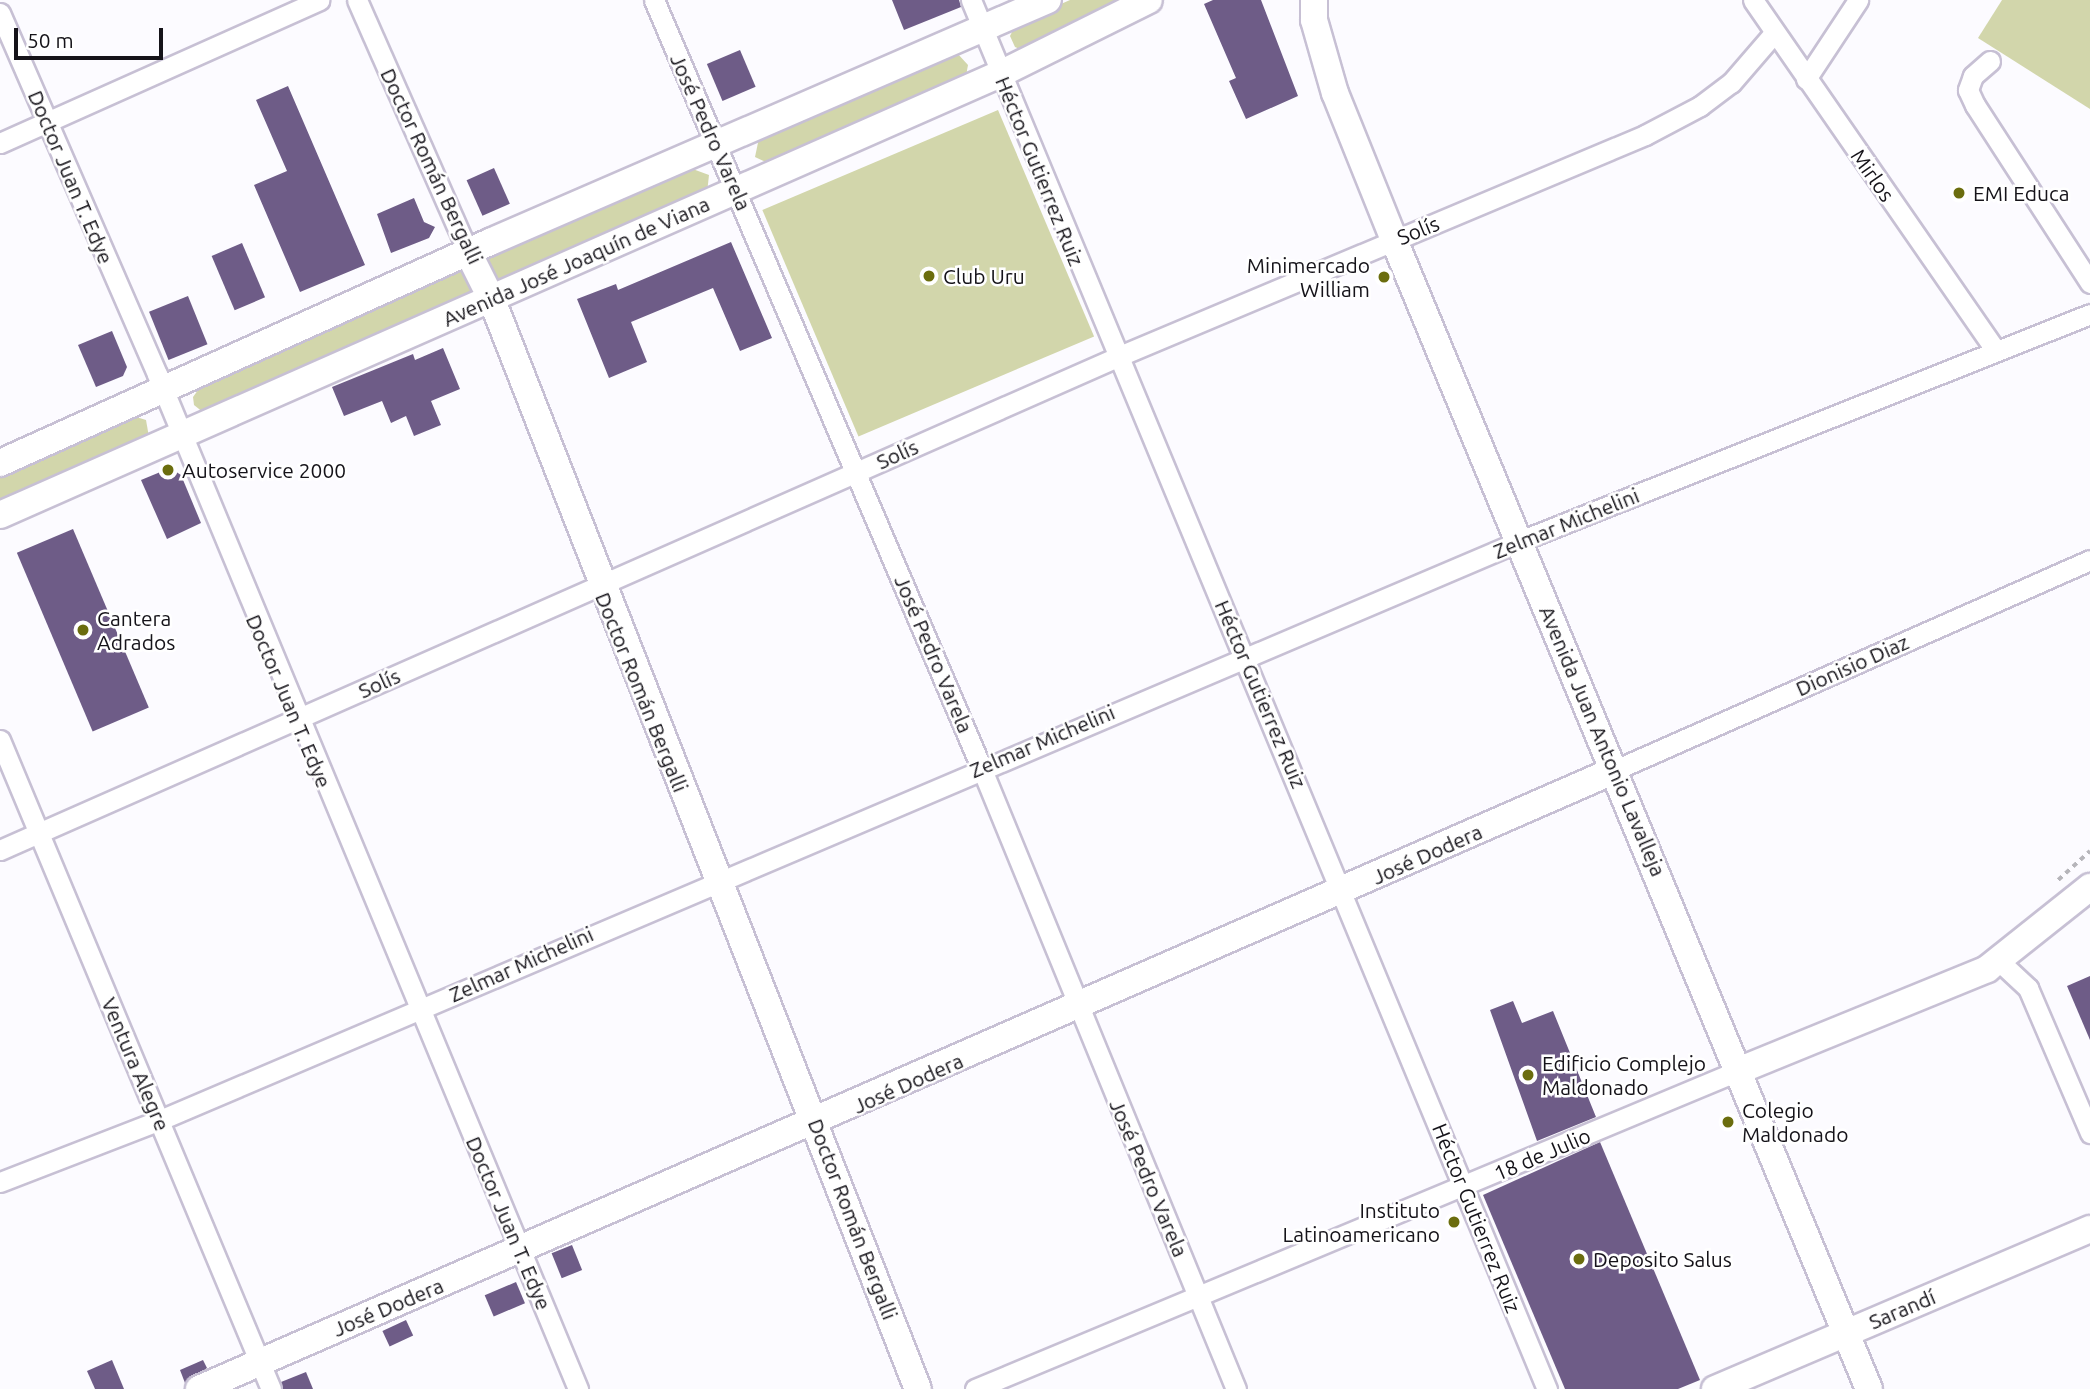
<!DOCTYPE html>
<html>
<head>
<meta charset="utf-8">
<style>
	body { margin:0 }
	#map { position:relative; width:2090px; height:1389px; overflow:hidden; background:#fcfbff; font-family:Ubuntu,sans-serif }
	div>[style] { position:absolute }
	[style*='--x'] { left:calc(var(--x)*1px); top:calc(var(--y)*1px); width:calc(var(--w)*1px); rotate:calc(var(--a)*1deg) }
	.green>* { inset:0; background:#d2d6ab; transform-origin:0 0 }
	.building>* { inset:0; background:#6e5c87; transform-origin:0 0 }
	.path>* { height:3.5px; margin-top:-1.75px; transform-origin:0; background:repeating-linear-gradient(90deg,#b6b5ba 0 5px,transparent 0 10px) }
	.roads { filter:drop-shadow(2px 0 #c7c0d4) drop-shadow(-2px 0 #c7c0d4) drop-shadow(0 2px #c7c0d4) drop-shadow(0 -2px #c7c0d4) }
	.street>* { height:19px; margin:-9.5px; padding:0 9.5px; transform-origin:9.5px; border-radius:9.5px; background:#fff }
	.secondary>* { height:26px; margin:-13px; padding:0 13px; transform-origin:13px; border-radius:13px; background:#fff }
	.dots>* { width:19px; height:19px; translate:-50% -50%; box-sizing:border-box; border:4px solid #fff; border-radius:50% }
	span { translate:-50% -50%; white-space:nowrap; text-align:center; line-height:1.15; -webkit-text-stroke:5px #fff; paint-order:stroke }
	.street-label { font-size:21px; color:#151319 }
	.poi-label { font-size:21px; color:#151319 }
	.left { translate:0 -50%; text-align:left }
	.right { translate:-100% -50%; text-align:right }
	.scale { position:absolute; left:14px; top:28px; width:149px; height:32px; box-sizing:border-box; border:4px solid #151319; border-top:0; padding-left:9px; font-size:21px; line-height:24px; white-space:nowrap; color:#151319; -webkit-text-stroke:5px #fff; paint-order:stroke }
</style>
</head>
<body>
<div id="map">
	<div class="green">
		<div style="clip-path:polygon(1070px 0,1128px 0,1022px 50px,1015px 47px,1010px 36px,1016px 24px)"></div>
		<div style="clip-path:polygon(2002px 0,2090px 0,2090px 109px,1978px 38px)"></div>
		<div style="clip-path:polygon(957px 53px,968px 65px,966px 76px,770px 164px,755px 157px,759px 138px)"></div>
		<div style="left:998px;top:110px;width:246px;height:256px;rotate:67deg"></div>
		<div style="clip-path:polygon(690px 168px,709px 175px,707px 193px,497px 287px,482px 262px)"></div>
		<div style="clip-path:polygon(461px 270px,478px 295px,204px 413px,194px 405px,193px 397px,201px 386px)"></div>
		<div style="clip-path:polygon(133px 416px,146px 420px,149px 437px,0 507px,0 474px)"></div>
	</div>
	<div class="building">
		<div style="clip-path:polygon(892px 0,959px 0,961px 7px,904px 30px)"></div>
		<div style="clip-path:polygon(1213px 0,1261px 0,1298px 96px,1246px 119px,1229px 81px,1236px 78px,1204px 4px)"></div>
		<div style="left:740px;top:50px;width:40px;height:36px;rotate:67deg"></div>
		<div style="clip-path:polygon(288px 86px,365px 265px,300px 292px,254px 185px,287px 171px,256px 100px)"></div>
		<div style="left:494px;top:168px;width:39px;height:30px;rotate:66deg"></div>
		<div style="clip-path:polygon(414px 198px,424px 222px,435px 227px,429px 238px,391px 253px,377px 214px)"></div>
		<div style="clip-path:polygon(731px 242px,772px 338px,740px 351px,713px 288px,631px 322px,647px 362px,609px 378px,577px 299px,616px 284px,618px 290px)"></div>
		<div style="left:242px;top:243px;width:59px;height:33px;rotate:67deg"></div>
		<div style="left:188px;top:296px;width:52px;height:42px;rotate:68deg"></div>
		<div style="clip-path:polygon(112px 331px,127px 367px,123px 376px,96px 387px,78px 345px)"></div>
		<div style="clip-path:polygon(443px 348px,460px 389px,431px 401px,441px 425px,414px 436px,406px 416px,391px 423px,382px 401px,344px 416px,332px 387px,413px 354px,415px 360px)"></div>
		<div style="clip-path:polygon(170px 468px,181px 475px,201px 523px,167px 539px,141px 480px)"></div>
		<div style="left:73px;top:529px;width:194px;height:61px;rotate:67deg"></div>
		<div style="clip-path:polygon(2090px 976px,2090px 1040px,2067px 986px)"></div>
		<div style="clip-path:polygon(1513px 1001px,1522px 1023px,1553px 1011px,1596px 1117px,1537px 1141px,1490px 1010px)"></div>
		<div style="clip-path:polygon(1600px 1142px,1700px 1380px,1678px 1389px,1565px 1389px,1483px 1195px)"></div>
		<div style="left:572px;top:1245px;width:27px;height:22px;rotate:68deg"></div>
		<div style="left:516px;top:1282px;width:23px;height:34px;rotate:67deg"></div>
		<div style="left:406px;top:1320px;width:17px;height:26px;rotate:65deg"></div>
		<div style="clip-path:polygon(112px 1360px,124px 1389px,95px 1389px,87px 1371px)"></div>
		<div style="clip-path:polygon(203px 1360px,207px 1368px,185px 1383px,180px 1370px)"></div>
		<div style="clip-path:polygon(306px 1372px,313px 1389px,283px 1389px,281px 1382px)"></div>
	</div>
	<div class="path">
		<div style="--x:2058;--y:880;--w:43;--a:-42.2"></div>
	</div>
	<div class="roads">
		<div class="street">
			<div style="--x:357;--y:0;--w:275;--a:66.2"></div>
			<div style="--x:654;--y:0;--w:834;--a:66.91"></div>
			<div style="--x:981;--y:767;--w:672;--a:67.71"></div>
			<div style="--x:971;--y:0;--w:1504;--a:67.48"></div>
			<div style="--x:1753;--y:0;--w:423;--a:55.3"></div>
			<div style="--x:0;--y:13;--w:394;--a:66.5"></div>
			<div style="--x:157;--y:374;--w:1099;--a:67.47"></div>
			<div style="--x:1990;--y:61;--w:23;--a:139"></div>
			<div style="--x:1973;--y:76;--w:15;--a:110"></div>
			<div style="--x:1968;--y:90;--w:17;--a:65"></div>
			<div style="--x:1975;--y:105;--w:212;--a:57.1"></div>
			<div style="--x:1806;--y:79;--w:95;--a:-56.6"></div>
			<div style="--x:0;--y:143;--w:350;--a:-24.1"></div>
			<div style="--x:0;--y:740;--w:703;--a:67.34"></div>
			<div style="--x:1615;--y:770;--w:519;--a:-23.85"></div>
			<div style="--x:0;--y:850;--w:1221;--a:-23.81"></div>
			<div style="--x:1117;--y:357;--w:573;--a:-22.8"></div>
			<div style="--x:1645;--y:135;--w:62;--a:-27.8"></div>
			<div style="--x:1700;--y:106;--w:39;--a:-37"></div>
			<div style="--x:1731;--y:83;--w:67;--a:-49.2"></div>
			<div style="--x:1999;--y:961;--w:40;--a:43"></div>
			<div style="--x:2028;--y:988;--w:158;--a:66.8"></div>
			<div style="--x:0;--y:1182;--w:172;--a:-21.2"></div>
			<div style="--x:160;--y:1120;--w:1478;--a:-23.06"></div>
			<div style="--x:1520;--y:541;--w:614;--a:-21.71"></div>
			<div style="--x:975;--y:1389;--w:829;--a:-22.64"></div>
		</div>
		<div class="secondary">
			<div style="--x:1314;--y:0;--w:20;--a:90"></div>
			<div style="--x:1314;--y:20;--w:76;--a:74"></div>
			<div style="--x:1335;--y:93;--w:158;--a:68.1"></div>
			<div style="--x:1394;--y:240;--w:1243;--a:67.54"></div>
			<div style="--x:468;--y:252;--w:54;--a:63.4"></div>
			<div style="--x:492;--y:300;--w:1169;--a:68.64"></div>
			<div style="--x:0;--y:463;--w:538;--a:-24.28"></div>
			<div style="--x:490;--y:242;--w:608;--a:-23.45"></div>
			<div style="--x:0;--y:515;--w:1093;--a:-23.8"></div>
			<div style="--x:1000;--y:74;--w:166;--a:-26.4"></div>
			<div style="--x:1740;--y:1070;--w:267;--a:-22.2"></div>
			<div style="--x:1987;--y:969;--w:132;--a:-38.5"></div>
			<div style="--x:199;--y:1389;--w:1545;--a:-23.61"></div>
			<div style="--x:1715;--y:1389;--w:408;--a:-23.1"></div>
		</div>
	</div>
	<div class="dots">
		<div style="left:1959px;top:193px;background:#6b6d0e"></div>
		<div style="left:929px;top:276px;background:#6b6d0e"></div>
		<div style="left:1384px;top:277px;background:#6b6d0e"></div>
		<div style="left:168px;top:470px;background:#6b6d0e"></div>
		<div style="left:83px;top:630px;background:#6b6d0e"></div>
		<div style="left:1528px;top:1075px;background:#6b6d0e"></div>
		<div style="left:1728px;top:1122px;background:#6b6d0e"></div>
		<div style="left:1454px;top:1222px;background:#6b6d0e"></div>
		<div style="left:1579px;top:1259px;background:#6b6d0e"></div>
	</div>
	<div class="street-label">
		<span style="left:711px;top:132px;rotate:66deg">José Pedro Varela</span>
		<span style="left:432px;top:166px;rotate:65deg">Doctor Román Bergalli</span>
		<span style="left:1040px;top:171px;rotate:68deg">Héctor Gutierrez Ruiz</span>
		<span style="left:1873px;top:175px;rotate:55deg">Mirlos</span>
		<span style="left:71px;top:177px;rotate:67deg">Doctor Juan T. Edye</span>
		<span style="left:1418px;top:230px;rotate:-22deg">Solís</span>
		<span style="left:576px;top:261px;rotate:-24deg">Avenida José Joaquín de Viana</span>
		<span style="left:897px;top:454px;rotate:-24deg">Solís</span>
		<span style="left:1566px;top:523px;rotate:-22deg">Zelmar Michelini</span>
		<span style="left:934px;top:654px;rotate:67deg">José Pedro Varela</span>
		<span style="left:1852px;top:665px;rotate:-24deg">Dionisio Diaz</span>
		<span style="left:379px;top:683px;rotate:-24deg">Solís</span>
		<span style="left:642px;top:692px;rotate:68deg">Doctor Román Bergalli</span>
		<span style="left:1261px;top:694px;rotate:67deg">Héctor Gutierrez Ruiz</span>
		<span style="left:289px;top:701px;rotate:67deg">Doctor Juan T. Edye</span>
		<span style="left:1042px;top:741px;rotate:-23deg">Zelmar Michelini</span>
		<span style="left:1603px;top:741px;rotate:67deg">Avenida Juan Antonio Lavalleja</span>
		<span style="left:1427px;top:854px;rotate:-24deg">José Dodera</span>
		<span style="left:521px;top:964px;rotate:-24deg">Zelmar Michelini</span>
		<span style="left:136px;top:1064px;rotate:67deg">Ventura Alegre</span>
		<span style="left:908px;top:1083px;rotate:-24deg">José Dodera</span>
		<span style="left:1542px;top:1154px;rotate:-23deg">18 de Julio</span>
		<span style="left:1149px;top:1178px;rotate:67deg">José Pedro Varela</span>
		<span style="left:1477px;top:1218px;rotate:68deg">Héctor Gutierrez Ruiz</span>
		<span style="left:853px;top:1219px;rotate:69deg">Doctor Román Bergalli</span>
		<span style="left:509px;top:1223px;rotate:67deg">Doctor Juan T. Edye</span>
		<span style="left:388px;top:1307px;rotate:-23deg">José Dodera</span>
		<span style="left:1902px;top:1309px;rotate:-23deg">Sarandí</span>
	</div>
	<div class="poi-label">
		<span class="left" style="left:1973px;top:193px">EMI Educa</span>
		<span class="right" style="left:1370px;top:277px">Minimercado<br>William</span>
		<span class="left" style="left:943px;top:276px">Club Uru</span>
		<span class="left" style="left:182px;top:470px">Autoservice 2000</span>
		<span class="left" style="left:97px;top:630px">Cantera<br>Adrados</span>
		<span class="left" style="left:1542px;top:1075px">Edificio Complejo<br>Maldonado</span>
		<span class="left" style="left:1742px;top:1122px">Colegio<br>Maldonado</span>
		<span class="right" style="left:1440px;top:1222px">Instituto<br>Latinoamericano</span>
		<span class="left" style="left:1593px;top:1259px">Deposito Salus</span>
	</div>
	<div class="scale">50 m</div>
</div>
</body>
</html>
